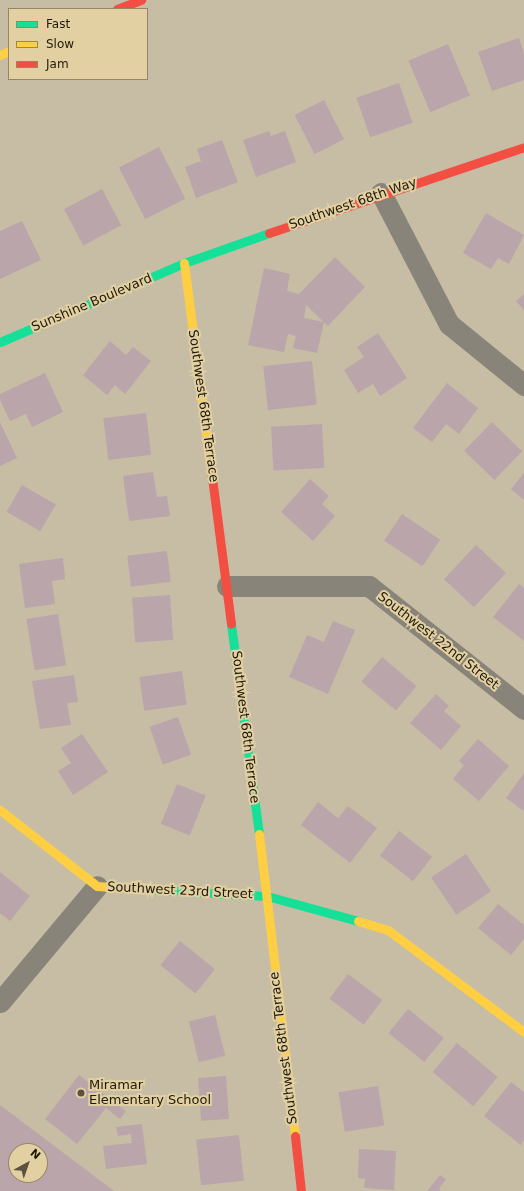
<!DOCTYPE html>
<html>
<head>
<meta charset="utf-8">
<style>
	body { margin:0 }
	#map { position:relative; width:524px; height:1191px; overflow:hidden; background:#c7bda5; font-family:"DejaVu Sans",sans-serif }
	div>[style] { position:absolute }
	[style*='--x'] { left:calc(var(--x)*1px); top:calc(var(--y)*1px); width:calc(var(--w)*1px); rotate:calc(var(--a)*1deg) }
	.building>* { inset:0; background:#baa5aa; transform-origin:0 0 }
	.street>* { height:21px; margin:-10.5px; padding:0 10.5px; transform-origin:10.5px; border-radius:10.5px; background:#898479 }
	.fast>* { height:9px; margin:-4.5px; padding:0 4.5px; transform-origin:4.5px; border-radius:4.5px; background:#16e098 }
	.slow>* { height:9px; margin:-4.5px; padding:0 4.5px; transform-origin:4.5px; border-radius:4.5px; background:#ffcf43 }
	.jam>* { height:9px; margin:-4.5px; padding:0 4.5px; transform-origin:4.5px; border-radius:4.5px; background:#f24e42 }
	.dots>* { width:11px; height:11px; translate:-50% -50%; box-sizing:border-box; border:2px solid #e2d0a3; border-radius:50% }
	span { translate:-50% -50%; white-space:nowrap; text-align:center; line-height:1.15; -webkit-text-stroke:4px #e2d0a3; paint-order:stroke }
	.street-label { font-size:13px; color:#1f1907 }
	.poi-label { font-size:13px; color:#1f1907 }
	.left { translate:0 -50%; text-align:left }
	.legend { position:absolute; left:8px; top:8px; width:140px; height:72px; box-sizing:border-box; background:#e2d0a3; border:1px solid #948765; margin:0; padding:5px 7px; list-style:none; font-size:12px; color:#1f1907 }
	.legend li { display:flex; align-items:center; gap:8px; height:20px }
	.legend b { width:20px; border:1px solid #948765 }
	.north { position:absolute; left:8px; top:1143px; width:40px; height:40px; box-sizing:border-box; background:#e2d0a3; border:1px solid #948765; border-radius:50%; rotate:40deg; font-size:11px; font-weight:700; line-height:16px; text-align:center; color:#1f1907 }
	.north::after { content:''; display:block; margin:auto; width:14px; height:18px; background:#5a523e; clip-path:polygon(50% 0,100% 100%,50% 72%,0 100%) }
</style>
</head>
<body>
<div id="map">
	<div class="building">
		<div style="clip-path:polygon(519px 38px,524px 53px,524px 80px,492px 91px,478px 52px)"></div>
		<div style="left:448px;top:44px;width:56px;height:43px;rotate:67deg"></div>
		<div style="left:399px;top:83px;width:42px;height:45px;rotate:71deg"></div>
		<div style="left:324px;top:100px;width:44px;height:33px;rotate:63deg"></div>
		<div style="clip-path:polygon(269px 131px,271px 136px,285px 131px,296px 162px,256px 177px,243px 140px)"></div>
		<div style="clip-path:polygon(222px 140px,238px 182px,196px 198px,185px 167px,201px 161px,197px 149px)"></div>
		<div style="left:159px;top:147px;width:58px;height:45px;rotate:63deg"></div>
		<div style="left:102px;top:189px;width:41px;height:43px;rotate:62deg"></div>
		<div style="clip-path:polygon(486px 213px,524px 235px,509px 264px,498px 258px,491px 269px,463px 253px)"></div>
		<div style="clip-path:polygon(22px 221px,41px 260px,0 279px,0 231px)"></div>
		<div style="clip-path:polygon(335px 257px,365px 287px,328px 326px,306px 305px,304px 318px,324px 322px,317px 353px,293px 348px,296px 336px,288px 334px,284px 352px,248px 345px,264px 268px,290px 274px,287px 291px,299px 294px)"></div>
		<div style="clip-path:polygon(524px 294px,524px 310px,516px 301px)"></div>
		<div style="clip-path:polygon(378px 333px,407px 378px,380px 396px,373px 384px,358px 393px,344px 370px,364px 357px,357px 347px)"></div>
		<div style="clip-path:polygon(110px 341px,126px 355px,133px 347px,151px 361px,125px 394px,115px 385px,107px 395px,83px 375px)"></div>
		<div style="left:312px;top:361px;width:44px;height:49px;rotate:84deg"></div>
		<div style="clip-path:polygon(45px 373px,63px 412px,32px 427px,26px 414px,10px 421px,0 400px,0 394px)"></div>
		<div style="clip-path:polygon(447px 383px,478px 408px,459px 434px,446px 424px,432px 442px,413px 428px)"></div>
		<div style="left:146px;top:413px;width:42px;height:43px;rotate:83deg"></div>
		<div style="clip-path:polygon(0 422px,17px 458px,0 466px)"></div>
		<div style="left:492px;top:422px;width:42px;height:40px;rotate:44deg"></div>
		<div style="left:322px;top:424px;width:44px;height:51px;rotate:87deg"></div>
		<div style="clip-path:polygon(153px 472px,157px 497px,167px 496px,170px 516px,129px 521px,123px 476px)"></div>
		<div style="clip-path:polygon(524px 473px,524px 500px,511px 489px)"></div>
		<div style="clip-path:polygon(310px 479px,329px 496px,322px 504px,335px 516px,313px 541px,281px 512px)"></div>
		<div style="left:22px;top:485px;width:39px;height:31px;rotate:30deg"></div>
		<div style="left:402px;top:514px;width:46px;height:32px;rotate:34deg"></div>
		<div style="left:476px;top:545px;width:41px;height:47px;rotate:43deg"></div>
		<div style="left:167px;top:551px;width:31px;height:40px;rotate:83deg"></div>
		<div style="clip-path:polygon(63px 558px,65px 579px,52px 581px,55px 604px,25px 608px,19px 564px)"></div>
		<div style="clip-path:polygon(519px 584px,524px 588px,524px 641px,493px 617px)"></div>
		<div style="left:170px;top:595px;width:45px;height:38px;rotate:86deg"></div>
		<div style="left:58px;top:614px;width:52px;height:32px;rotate:81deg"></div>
		<div style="clip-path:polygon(333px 621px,355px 630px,328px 694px,289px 677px,307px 635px,324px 642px)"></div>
		<div style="left:382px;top:657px;width:45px;height:32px;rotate:40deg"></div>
		<div style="left:182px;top:671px;width:34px;height:43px;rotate:82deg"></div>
		<div style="clip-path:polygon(74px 675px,78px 702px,67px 703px,71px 725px,40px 729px,32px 681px)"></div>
		<div style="clip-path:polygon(436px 694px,449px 706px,444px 711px,461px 726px,441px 750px,410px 723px)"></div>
		<div style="left:178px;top:717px;width:40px;height:30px;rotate:71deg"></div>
		<div style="clip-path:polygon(82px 734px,108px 772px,73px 795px,58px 771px,71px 763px,61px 748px)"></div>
		<div style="clip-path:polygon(478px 739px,509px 766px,479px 801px,453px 779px,464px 765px,459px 761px)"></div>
		<div style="clip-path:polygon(524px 773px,524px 811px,506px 798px)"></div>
		<div style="left:177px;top:784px;width:31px;height:43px;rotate:22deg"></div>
		<div style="clip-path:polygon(318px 802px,338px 818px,348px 806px,377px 828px,350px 863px,301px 825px)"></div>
		<div style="left:399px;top:831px;width:42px;height:31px;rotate:38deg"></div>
		<div style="left:466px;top:854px;width:45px;height:42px;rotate:56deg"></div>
		<div style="clip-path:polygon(0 872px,30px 896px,10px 921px,0 913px)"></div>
		<div style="clip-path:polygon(498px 904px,524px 925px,524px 939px,511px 955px,478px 928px)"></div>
		<div style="left:180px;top:941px;width:45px;height:31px;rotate:39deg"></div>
		<div style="left:348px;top:974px;width:43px;height:31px;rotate:37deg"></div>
		<div style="left:408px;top:1009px;width:46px;height:31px;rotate:39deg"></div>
		<div style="left:215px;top:1015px;width:42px;height:27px;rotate:76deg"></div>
		<div style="left:457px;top:1043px;width:53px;height:38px;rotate:40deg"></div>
		<div style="clip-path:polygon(79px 1075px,126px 1111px,120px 1119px,106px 1108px,77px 1144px,45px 1119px)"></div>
		<div style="left:226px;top:1076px;width:43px;height:28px;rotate:86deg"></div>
		<div style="clip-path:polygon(511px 1082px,524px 1092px,524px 1140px,521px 1145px,484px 1116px)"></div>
		<div style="left:378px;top:1086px;width:40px;height:40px;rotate:81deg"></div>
		<div style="clip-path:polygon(evenodd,0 1105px,114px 1191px,0 1191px,0 1105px,16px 1151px,40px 1151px,40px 1175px,16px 1175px,16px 1151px)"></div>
		<div style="clip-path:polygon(142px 1124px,147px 1164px,106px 1169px,103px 1146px,132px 1143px,131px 1134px,118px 1136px,116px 1127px)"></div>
		<div style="left:239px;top:1135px;width:46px;height:43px;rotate:84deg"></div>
		<div style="clip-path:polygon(359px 1149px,396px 1151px,394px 1190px,364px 1188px,365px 1179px,358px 1178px)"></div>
		<div style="clip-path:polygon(440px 1175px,446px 1179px,439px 1189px,441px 1191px,427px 1191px)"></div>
	</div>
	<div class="street">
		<div style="--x:381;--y:193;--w:148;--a:62.6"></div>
		<div style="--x:449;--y:324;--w:97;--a:39.1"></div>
		<div style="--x:227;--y:586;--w:142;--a:0"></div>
		<div style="--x:369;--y:586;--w:198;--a:38.4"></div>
		<div style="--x:0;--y:1002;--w:151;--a:-50.1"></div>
	</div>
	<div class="fast">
		<div style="--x:0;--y:342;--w:200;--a:-23.2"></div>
		<div style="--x:184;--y:263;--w:90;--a:-19.4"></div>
		<div style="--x:231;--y:624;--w:212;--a:82.4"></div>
		<div style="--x:140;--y:889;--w:127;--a:3.2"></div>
		<div style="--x:267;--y:896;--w:94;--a:15.4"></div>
	</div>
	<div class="slow">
		<div style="--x:0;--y:55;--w:10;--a:-24"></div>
		<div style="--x:184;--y:263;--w:201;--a:82.6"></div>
		<div style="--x:0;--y:810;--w:123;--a:38.1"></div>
		<div style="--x:97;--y:886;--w:43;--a:4"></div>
		<div style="--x:259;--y:834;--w:304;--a:83.2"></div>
		<div style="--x:358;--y:921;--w:31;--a:17"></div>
		<div style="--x:388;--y:930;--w:170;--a:36.9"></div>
	</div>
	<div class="jam">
		<div style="--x:117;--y:9;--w:26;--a:-21"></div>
		<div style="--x:269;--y:233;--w:269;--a:-18.6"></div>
		<div style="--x:210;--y:462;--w:163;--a:82.6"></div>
		<div style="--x:295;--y:1136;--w:55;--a:83.8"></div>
	</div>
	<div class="dots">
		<div style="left:81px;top:1093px;background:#5a523e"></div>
	</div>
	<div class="street-label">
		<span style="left:353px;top:204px;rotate:-19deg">Southwest 68th Way</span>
		<span style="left:92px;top:303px;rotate:-23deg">Sunshine Boulevard</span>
		<span style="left:203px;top:406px;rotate:82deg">Southwest 68th Terrace</span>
		<span style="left:438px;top:641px;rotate:38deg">Southwest 22nd Street</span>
		<span style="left:245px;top:727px;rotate:83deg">Southwest 68th Terrace</span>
		<span style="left:180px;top:891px;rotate:3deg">Southwest 23rd Street</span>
		<span style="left:284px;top:1048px;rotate:-97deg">Southwest 68th Terrace</span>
	</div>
	<div class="poi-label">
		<span class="left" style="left:89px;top:1093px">Miramar<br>Elementary School</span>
	</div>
	<ul class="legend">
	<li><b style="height:5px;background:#16e098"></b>Fast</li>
	<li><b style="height:5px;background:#ffcf43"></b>Slow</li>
	<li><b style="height:5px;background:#f24e42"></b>Jam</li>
	</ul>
	<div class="north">N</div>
</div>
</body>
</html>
